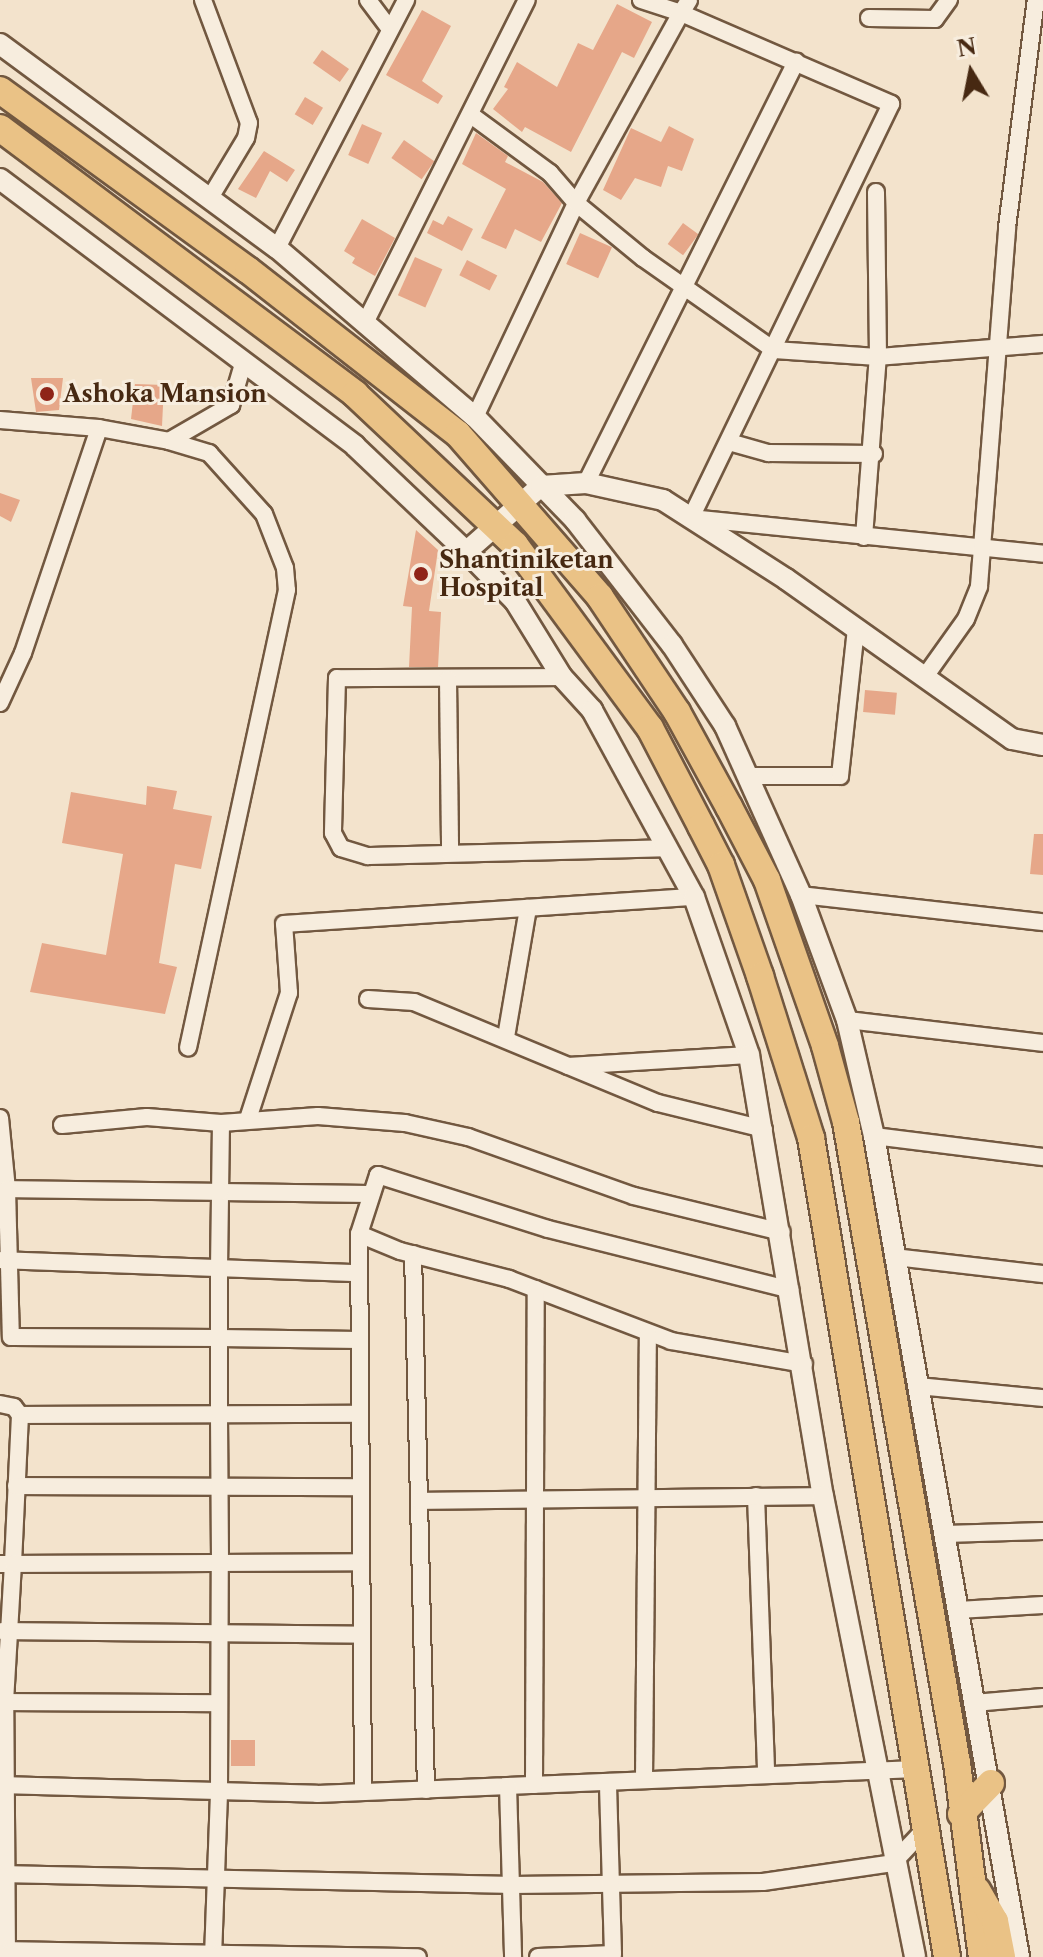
<!DOCTYPE html>
<html>
<head>
<meta charset="utf-8">
<style>
	body { margin:0 }
	#map { position:relative; width:1043px; height:1957px; overflow:hidden; background:#f3e3cc; font-family:"Libre Caslon Text",serif }
	div>[style] { position:absolute }
	[style*='--x'] { left:calc(var(--x)*1px); top:calc(var(--y)*1px); width:calc(var(--w)*1px); rotate:calc(var(--a)*1deg) }
	.building>* { inset:0; background:#e6a789; transform-origin:0 0 }
	.roads { filter:drop-shadow(2px 0 #725840) drop-shadow(-2px 0 #725840) drop-shadow(0 2px #725840) drop-shadow(0 -2px #725840) }
	.minor>* { height:16px; margin:-8px; padding:0 8px; transform-origin:8px; border-radius:8px; background:#f7edde }
	.tertiary>* { height:20px; margin:-10px; padding:0 10px; transform-origin:10px; border-radius:10px; background:#f7edde }
	.trunk>* { height:26px; margin:-13px; padding:0 13px; transform-origin:13px; border-radius:13px; background:#eac286 }
	.dots>* { width:22px; height:22px; translate:-50% -50%; box-sizing:border-box; border:4px solid #f7edde; border-radius:50% }
	span { translate:-50% -50%; white-space:nowrap; text-align:center; line-height:1.15; -webkit-text-stroke:6px #f7edde; paint-order:stroke }
	.poi-label { font-size:24px; color:#472912; font-weight:700 }
	.left { translate:0 -50%; text-align:left }
	.north { position:absolute; left:931px; top:32px; width:80px; height:80px; -webkit-text-stroke:6px #f7edde; paint-order:stroke; rotate:350deg; font-size:22px; font-weight:700; line-height:32px; text-align:center; color:#472912 }
	.north::after { content:''; display:block; margin:auto; width:28px; height:36px; background:#472912; clip-path:polygon(50% 0,100% 100%,50% 72%,0 100%) }
</style>
</head>
<body>
<div id="map">
	<div class="building">
		<div style="clip-path:polygon(617px 4px,652px 22px,634px 58px,622px 52px,571px 152px,525px 127px,522px 132px,493px 109px,508px 89px,504px 87px,517px 62px,557px 87px,578px 43px,593px 50px)"></div>
		<div style="clip-path:polygon(422px 10px,451px 26px,422px 81px,443px 96px,438px 104px,386px 75px)"></div>
		<div style="left:322px;top:50px;width:33px;height:16px;rotate:35deg"></div>
		<div style="left:305px;top:97px;width:21px;height:20px;rotate:31deg"></div>
		<div style="left:362px;top:124px;width:22px;height:34px;rotate:24deg"></div>
		<div style="clip-path:polygon(669px 126px,694px 139px,682px 171px,668px 166px,661px 187px,635px 178px,621px 200px,603px 190px,631px 128px,661px 142px)"></div>
		<div style="clip-path:polygon(476px 133px,508px 156px,505px 162px,543px 182px,562px 203px,541px 242px,515px 229px,506px 249px,481px 238px,506px 189px,462px 164px)"></div>
		<div style="left:404px;top:140px;width:37px;height:22px;rotate:35deg"></div>
		<div style="clip-path:polygon(264px 151px,295px 170px,287px 182px,270px 171px,256px 198px,238px 189px)"></div>
		<div style="clip-path:polygon(448px 216px,473px 229px,462px 251px,427px 233px,433px 220px,443px 225px)"></div>
		<div style="clip-path:polygon(362px 219px,395px 238px,375px 276px,352px 263px,355px 258px,344px 251px)"></div>
		<div style="left:683px;top:223px;width:19px;height:26px;rotate:36deg"></div>
		<div style="left:580px;top:233px;width:35px;height:34px;rotate:24deg"></div>
		<div style="left:415px;top:257px;width:30px;height:42px;rotate:24deg"></div>
		<div style="left:467px;top:260px;width:34px;height:17px;rotate:27deg"></div>
		<div style="clip-path:polygon(31px 378px,63px 378px,59px 410px,36px 412px)"></div>
		<div style="clip-path:polygon(135px 384px,164px 385px,162px 426px,131px 419px)"></div>
		<div style="clip-path:polygon(0 493px,20px 500px,11px 522px,0 516px)"></div>
		<div style="clip-path:polygon(416px 530px,438px 550px,429px 611px,441px 612px,438px 667px,409px 667px,412px 607px,403px 606px)"></div>
		<div style="left:865px;top:690px;width:32px;height:22px;rotate:5deg"></div>
		<div style="clip-path:polygon(147px 786px,177px 791px,173px 809px,212px 816px,201px 869px,175px 864px,159px 963px,177px 967px,165px 1014px,30px 992px,42px 943px,106px 955px,123px 854px,62px 843px,71px 792px,146px 805px)"></div>
		<div style="clip-path:polygon(1034px 834px,1043px 834px,1043px 875px,1030px 874px)"></div>
		<div style="left:231px;top:1740px;width:24px;height:26px"></div>
	</div>
	<div class="roads">
		<div class="minor">
			<div style="--x:203;--y:0;--w:131;--a:69.5"></div>
			<div style="--x:249;--y:123;--w:15;--a:101"></div>
			<div style="--x:246;--y:138;--w:70;--a:121"></div>
			<div style="--x:368;--y:0;--w:36;--a:53"></div>
			<div style="--x:641;--y:0;--w:42;--a:18"></div>
			<div style="--x:681;--y:13;--w:15;--a:-58"></div>
			<div style="--x:869;--y:18;--w:66;--a:0.9"></div>
			<div style="--x:935;--y:19;--w:24;--a:-54"></div>
			<div style="--x:471;--y:115;--w:98;--a:36.3"></div>
			<div style="--x:550;--y:173;--w:40;--a:49"></div>
			<div style="--x:576;--y:203;--w:87;--a:39.4"></div>
			<div style="--x:643;--y:258;--w:160;--a:35.1"></div>
			<div style="--x:774;--y:350;--w:104;--a:3.9"></div>
			<div style="--x:878;--y:357;--w:166;--a:-4.5"></div>
			<div style="--x:277;--y:248;--w:280;--a:-62.5"></div>
			<div style="--x:365;--y:323;--w:361;--a:-63.4"></div>
			<div style="--x:475;--y:417;--w:237;--a:-64.7"></div>
			<div style="--x:576;--y:203;--w:217;--a:-61.1"></div>
			<div style="--x:681;--y:13;--w:229;--a:23.4"></div>
			<div style="--x:891;--y:104;--w:460;--a:115.8"></div>
			<div style="--x:691;--y:518;--w:354;--a:5.8"></div>
			<div style="--x:0;--y:420;--w:99;--a:4.6"></div>
			<div style="--x:99;--y:428;--w:71;--a:10.5"></div>
			<div style="--x:169;--y:441;--w:72;--a:-30.1"></div>
			<div style="--x:231;--y:405;--w:43;--a:-73.7"></div>
			<div style="--x:169;--y:441;--w:42;--a:16.7"></div>
			<div style="--x:209;--y:453;--w:82;--a:48"></div>
			<div style="--x:264;--y:514;--w:58;--a:68.7"></div>
			<div style="--x:285;--y:568;--w:22;--a:85"></div>
			<div style="--x:287;--y:590;--w:468;--a:102.2"></div>
			<div style="--x:729;--y:442;--w:41;--a:15.8"></div>
			<div style="--x:768;--y:453;--w:106;--a:0.5"></div>
			<div style="--x:586;--y:483;--w:471;--a:-63.5"></div>
			<div style="--x:864;--y:537;--w:181;--a:-85.6"></div>
			<div style="--x:878;--y:357;--w:165;--a:-90.7"></div>
			<div style="--x:562;--y:677;--w:225;--a:179.7"></div>
			<div style="--x:337;--y:678;--w:155;--a:91.5"></div>
			<div style="--x:333;--y:833;--w:17;--a:62"></div>
			<div style="--x:341;--y:848;--w:28;--a:17"></div>
			<div style="--x:368;--y:856;--w:298;--a:-1.5"></div>
			<div style="--x:924;--y:678;--w:72;--a:-54.6"></div>
			<div style="--x:966;--y:619;--w:35;--a:-68"></div>
			<div style="--x:979;--y:586;--w:359;--a:-85.5"></div>
			<div style="--x:1007;--y:228;--w:230;--a:-82.8"></div>
			<div style="--x:448;--y:679;--w:174;--a:89.3"></div>
			<div style="--x:0;--y:703;--w:55;--a:-65.3"></div>
			<div style="--x:23;--y:653;--w:237;--a:-71.3"></div>
			<div style="--x:751;--y:776;--w:89;--a:0"></div>
			<div style="--x:840;--y:776;--w:148;--a:-83.8"></div>
			<div style="--x:801;--y:895;--w:244;--a:6.4"></div>
			<div style="--x:368;--y:999;--w:46;--a:3.7"></div>
			<div style="--x:414;--y:1002;--w:264;--a:22.5"></div>
			<div style="--x:658;--y:1103;--w:109;--a:13.8"></div>
			<div style="--x:847;--y:1020;--w:197;--a:6.7"></div>
			<div style="--x:506;--y:1037;--w:131;--a:-80.3"></div>
			<div style="--x:568;--y:1066;--w:181;--a:-3.5"></div>
			<div style="--x:0;--y:1118;--w:71;--a:84.4"></div>
			<div style="--x:7;--y:1189;--w:7;--a:180"></div>
			<div style="--x:248;--y:1119;--w:133;--a:-72"></div>
			<div style="--x:289;--y:993;--w:69;--a:-94.1"></div>
			<div style="--x:284;--y:924;--w:411;--a:-3.8"></div>
			<div style="--x:221;--y:1123;--w:69;--a:90.8"></div>
			<div style="--x:220;--y:1192;--w:149;--a:0.8"></div>
			<div style="--x:62;--y:1125;--w:85;--a:-5.4"></div>
			<div style="--x:147;--y:1117;--w:74;--a:4.6"></div>
			<div style="--x:221;--y:1123;--w:97;--a:-4.1"></div>
			<div style="--x:318;--y:1116;--w:87;--a:4.6"></div>
			<div style="--x:405;--y:1123;--w:65;--a:12.5"></div>
			<div style="--x:468;--y:1137;--w:176;--a:19.6"></div>
			<div style="--x:634;--y:1196;--w:152;--a:13.7"></div>
			<div style="--x:874;--y:1136;--w:170;--a:7.1"></div>
			<div style="--x:359;--y:1234;--w:44;--a:22.5"></div>
			<div style="--x:400;--y:1251;--w:113;--a:14.4"></div>
			<div style="--x:509;--y:1279;--w:173;--a:20.9"></div>
			<div style="--x:671;--y:1341;--w:135;--a:9.8"></div>
			<div style="--x:413;--y:1254;--w:536;--a:88.61"></div>
			<div style="--x:895;--y:1257;--w:149;--a:6.6"></div>
			<div style="--x:0;--y:1260;--w:358;--a:2.1"></div>
			<div style="--x:918;--y:1386;--w:126;--a:5.5"></div>
			<div style="--x:0;--y:1404;--w:14;--a:12"></div>
			<div style="--x:14;--y:1407;--w:10;--a:53"></div>
			<div style="--x:20;--y:1415;--w:149;--a:92.7"></div>
			<div style="--x:13;--y:1564;--w:13;--a:180"></div>
			<div style="--x:20;--y:1415;--w:340;--a:-0.2"></div>
			<div style="--x:16;--y:1486;--w:344;--a:0.2"></div>
			<div style="--x:756;--y:1496;--w:279;--a:87.9"></div>
			<div style="--x:420;--y:1501;--w:403;--a:-0.7"></div>
			<div style="--x:945;--y:1534;--w:98;--a:-1.8"></div>
			<div style="--x:958;--y:1610;--w:85;--a:-3.4"></div>
			<div style="--x:2;--y:1631;--w:360;--a:0.6"></div>
			<div style="--x:0;--y:1702;--w:219;--a:0.3"></div>
			<div style="--x:974;--y:1703;--w:69;--a:-5"></div>
			<div style="--x:644;--y:1780;--w:447;--a:-89.5"></div>
			<div style="--x:0;--y:1785;--w:317;--a:1.6"></div>
			<div style="--x:317;--y:1794;--w:600;--a:-2.39"></div>
			<div style="--x:534;--y:1785;--w:496;--a:-89.8"></div>
			<div style="--x:508;--y:1786;--w:171;--a:88.3"></div>
			<div style="--x:363;--y:1792;--w:558;--a:-90.41"></div>
			<div style="--x:359;--y:1234;--w:62;--a:-72.1"></div>
			<div style="--x:378;--y:1175;--w:178;--a:17.6"></div>
			<div style="--x:548;--y:1229;--w:250;--a:14.1"></div>
			<div style="--x:0;--y:1874;--w:512;--a:1.23"></div>
			<div style="--x:512;--y:1885;--w:251;--a:-0.7"></div>
			<div style="--x:763;--y:1882;--w:131;--a:-8.3"></div>
			<div style="--x:893;--y:1863;--w:50;--a:-46.6"></div>
			<div style="--x:0;--y:1950;--w:418;--a:1"></div>
			<div style="--x:7;--y:1957;--w:255;--a:-90.4"></div>
			<div style="--x:5;--y:1702;--w:138;--a:-86.7"></div>
			<div style="--x:13;--y:1564;--w:348;--a:-0.3"></div>
			<div style="--x:213;--y:1957;--w:166;--a:-87.9"></div>
			<div style="--x:219;--y:1791;--w:231;--a:-89.8"></div>
			<div style="--x:220;--y:1560;--w:150;--a:-90.4"></div>
			<div style="--x:219;--y:1410;--w:142;--a:-90"></div>
			<div style="--x:219;--y:1268;--w:76;--a:-89.2"></div>
			<div style="--x:220;--y:1192;--w:213;--a:-179.2"></div>
			<div style="--x:7;--y:1189;--w:148;--a:88.5"></div>
			<div style="--x:11;--y:1337;--w:208;--a:0.3"></div>
			<div style="--x:219;--y:1338;--w:140;--a:0.8"></div>
			<div style="--x:538;--y:1957;--w:75;--a:-2.3"></div>
			<div style="--x:613;--y:1954;--w:172;--a:-91.7"></div>
		</div>
		<div class="tertiary">
			<div style="--x:0;--y:44;--w:344;--a:36.4"></div>
			<div style="--x:277;--y:248;--w:260;--a:40.5"></div>
			<div style="--x:475;--y:417;--w:144;--a:45.8"></div>
			<div style="--x:575;--y:520;--w:158;--a:52.2"></div>
			<div style="--x:672;--y:645;--w:97;--a:56.8"></div>
			<div style="--x:725;--y:726;--w:185;--a:65.8"></div>
			<div style="--x:801;--y:895;--w:133;--a:69.8"></div>
			<div style="--x:847;--y:1020;--w:119;--a:76.9"></div>
			<div style="--x:874;--y:1136;--w:834;--a:79.98"></div>
			<div style="--x:0;--y:179;--w:444;--a:36.9"></div>
			<div style="--x:355;--y:446;--w:163;--a:43.5"></div>
			<div style="--x:473;--y:558;--w:60;--a:45.7"></div>
			<div style="--x:515;--y:601;--w:89;--a:58.3"></div>
			<div style="--x:562;--y:677;--w:45;--a:47.7"></div>
			<div style="--x:592;--y:710;--w:213;--a:61.4"></div>
			<div style="--x:694;--y:897;--w:167;--a:70.8"></div>
			<div style="--x:749;--y:1055;--w:447;--a:80.5"></div>
			<div style="--x:823;--y:1496;--w:470;--a:78.7"></div>
			<div style="--x:467;--y:551;--w:98;--a:-41.3"></div>
			<div style="--x:541;--y:486;--w:45;--a:-3.8"></div>
			<div style="--x:586;--y:483;--w:79;--a:12.4"></div>
			<div style="--x:663;--y:500;--w:146;--a:32.7"></div>
			<div style="--x:786;--y:579;--w:277;--a:35.3"></div>
			<div style="--x:1012;--y:739;--w:32;--a:11"></div>
		</div>
		<div class="trunk">
			<div style="--x:0;--y:90;--w:306;--a:36"></div>
			<div style="--x:248;--y:270;--w:266;--a:38"></div>
			<div style="--x:458;--y:434;--w:216;--a:48.9"></div>
			<div style="--x:600;--y:597;--w:138;--a:56.2"></div>
			<div style="--x:677;--y:712;--w:108;--a:61.3"></div>
			<div style="--x:729;--y:807;--w:82;--a:62.5"></div>
			<div style="--x:767;--y:880;--w:176;--a:70.7"></div>
			<div style="--x:825;--y:1046;--w:79;--a:74.6"></div>
			<div style="--x:846;--y:1122;--w:651;--a:80.18"></div>
			<div style="--x:957;--y:1763;--w:196;--a:82.7"></div>
			<div style="--x:0;--y:128;--w:444;--a:36.8"></div>
			<div style="--x:355;--y:394;--w:220;--a:43.3"></div>
			<div style="--x:515;--y:545;--w:227;--a:53.6"></div>
			<div style="--x:650;--y:728;--w:110;--a:62.5"></div>
			<div style="--x:701;--y:826;--w:44;--a:62.9"></div>
			<div style="--x:721;--y:865;--w:118;--a:70.6"></div>
			<div style="--x:760;--y:976;--w:170;--a:72.5"></div>
			<div style="--x:811;--y:1138;--w:830;--a:80.57"></div>
			<div style="--x:961;--y:1814;--w:43;--a:-45.9"></div>
			<div style="--x:977;--y:1890;--w:36;--a:60"></div>
			<div style="--x:995;--y:1921;--w:37;--a:79"></div>
		</div>
	</div>
	<div class="dots">
		<div style="left:47px;top:394px;background:#8f2418"></div>
		<div style="left:421px;top:574px;background:#8f2418"></div>
	</div>
	<div class="poi-label">
		<span class="left" style="left:63px;top:394px">Ashoka Mansion</span>
		<span class="left" style="left:439px;top:574px">Shantiniketan<br>Hospital</span>
	</div>
	<div class="north">N</div>
</div>
</body>
</html>
